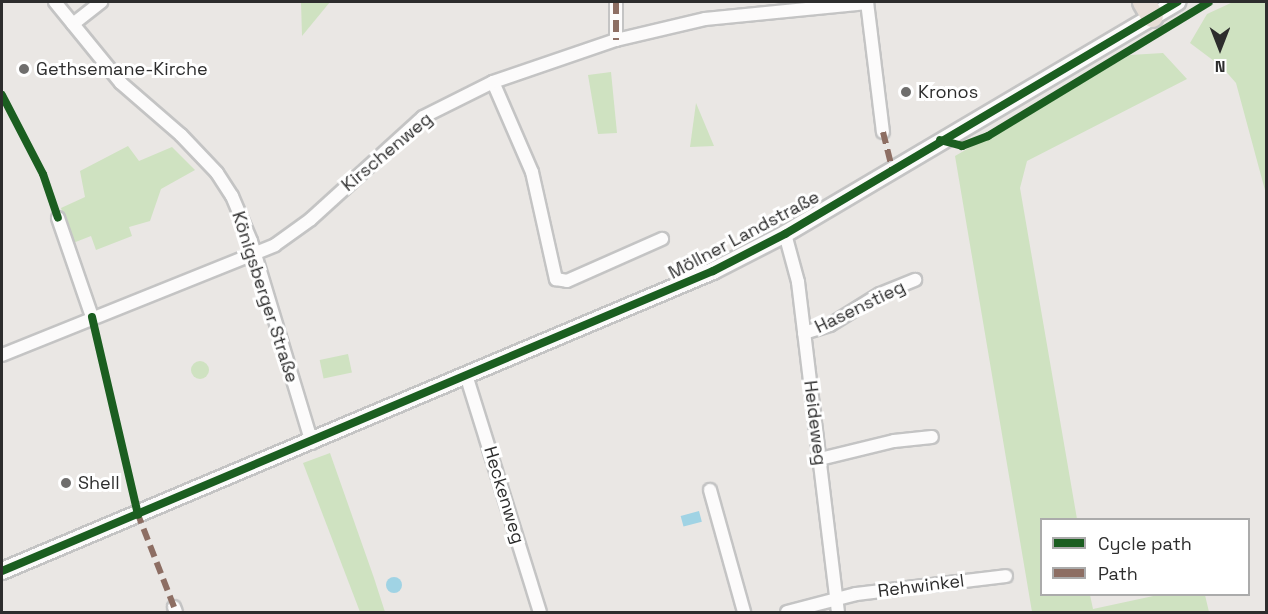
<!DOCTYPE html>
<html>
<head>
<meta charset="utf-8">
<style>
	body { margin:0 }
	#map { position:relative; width:1268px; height:614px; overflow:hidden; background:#eae7e4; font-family:"Space Grotesk",sans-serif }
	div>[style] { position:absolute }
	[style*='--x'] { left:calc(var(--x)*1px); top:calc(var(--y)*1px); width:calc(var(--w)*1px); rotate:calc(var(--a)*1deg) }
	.green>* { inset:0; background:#cfe2c1; transform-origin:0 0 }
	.round { border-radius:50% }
	.water>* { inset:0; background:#a0d3e4; transform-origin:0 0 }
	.roads { filter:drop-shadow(2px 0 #c4c4c4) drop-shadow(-2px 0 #c4c4c4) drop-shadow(0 2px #c4c4c4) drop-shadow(0 -2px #c4c4c4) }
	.street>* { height:12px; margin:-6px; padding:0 6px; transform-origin:6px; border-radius:6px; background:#fcfbfb }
	.secondary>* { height:16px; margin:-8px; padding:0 8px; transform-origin:8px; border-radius:8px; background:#fcfbfb }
	.highway>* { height:22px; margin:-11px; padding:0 11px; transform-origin:11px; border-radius:11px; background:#e7ded7 }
	.quiet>* { height:6px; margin-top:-3px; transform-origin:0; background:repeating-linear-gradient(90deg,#8d6e63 0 12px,transparent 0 18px) }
	.cycleway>* { height:8px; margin:-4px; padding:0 4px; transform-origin:4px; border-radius:4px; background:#1b5e20 }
	.dots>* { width:16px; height:16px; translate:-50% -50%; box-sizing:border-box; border:3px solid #fff; border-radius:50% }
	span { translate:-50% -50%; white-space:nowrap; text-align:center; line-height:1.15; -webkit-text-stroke:6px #fff; paint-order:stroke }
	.poi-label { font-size:18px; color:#2d2d2d }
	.left { translate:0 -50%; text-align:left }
	.street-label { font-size:18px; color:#2d2d2d }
	.frame { position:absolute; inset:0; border:3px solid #2d2d2d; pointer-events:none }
	.legend { position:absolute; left:1040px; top:518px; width:210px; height:78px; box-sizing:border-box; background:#fff; border:2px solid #ababab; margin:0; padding:8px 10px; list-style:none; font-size:18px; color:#2d2d2d }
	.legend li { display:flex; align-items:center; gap:12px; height:30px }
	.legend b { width:30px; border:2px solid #ababab }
	.north { position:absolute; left:1190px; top:18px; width:60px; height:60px; -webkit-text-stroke:4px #fff; paint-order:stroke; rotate:180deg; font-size:16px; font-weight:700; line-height:24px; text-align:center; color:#2d2d2d }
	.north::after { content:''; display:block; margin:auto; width:21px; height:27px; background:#2d2d2d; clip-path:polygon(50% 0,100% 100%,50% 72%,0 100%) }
</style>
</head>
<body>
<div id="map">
	<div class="green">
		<div style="clip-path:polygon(301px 2px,330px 2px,302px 36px)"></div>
		<div style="clip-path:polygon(1233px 2px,1266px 2px,1266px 194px,1236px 83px,1222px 67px,1190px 43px,1207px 14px)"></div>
		<div style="clip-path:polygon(1163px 53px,1187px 79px,1027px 161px,1020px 188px,1077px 519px,1042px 520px,1042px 594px,1090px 595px,1093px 609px,1158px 595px,1205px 595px,1209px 612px,1032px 612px,955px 156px,1130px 55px)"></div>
		<div style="clip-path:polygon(611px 72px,617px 133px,598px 134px,588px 75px)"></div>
		<div style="clip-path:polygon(696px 103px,714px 146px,690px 147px)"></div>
		<div style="clip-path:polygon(128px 146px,139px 161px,172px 147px,195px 170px,161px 189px,150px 221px,129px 227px,132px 236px,96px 250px,91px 236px,73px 243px,61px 208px,85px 197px,80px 171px)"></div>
		<div style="left:348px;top:354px;width:19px;height:29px;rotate:78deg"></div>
		<div class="round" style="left:191px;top:361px;width:18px;height:18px"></div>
		<div style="clip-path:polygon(330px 453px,374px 578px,385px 612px,360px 612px,303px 463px)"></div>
	</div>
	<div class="water">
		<div style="left:699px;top:511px;width:11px;height:19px;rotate:75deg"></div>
		<div class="round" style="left:386px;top:577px;width:16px;height:16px"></div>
	</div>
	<div class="roads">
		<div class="street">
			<div style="--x:55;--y:2;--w:104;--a:50.8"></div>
			<div style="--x:121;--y:83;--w:79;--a:40.9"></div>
			<div style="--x:181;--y:135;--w:52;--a:46.5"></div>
			<div style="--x:217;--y:173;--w:27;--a:57"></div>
			<div style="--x:232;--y:196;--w:49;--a:67.1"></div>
			<div style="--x:251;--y:241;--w:211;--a:73.2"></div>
			<div style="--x:616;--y:2;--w:38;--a:90"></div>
			<div style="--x:867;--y:2;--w:131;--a:83"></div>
			<div style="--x:73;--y:24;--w:36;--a:-38"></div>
			<div style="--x:493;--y:82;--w:98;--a:66.6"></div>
			<div style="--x:532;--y:172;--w:110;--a:77.4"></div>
			<div style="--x:556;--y:279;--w:11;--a:10"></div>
			<div style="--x:567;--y:281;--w:104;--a:-23.9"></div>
			<div style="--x:58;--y:218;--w:105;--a:71"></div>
			<div style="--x:785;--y:234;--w:50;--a:74.8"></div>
			<div style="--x:798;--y:282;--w:332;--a:83.1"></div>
			<div style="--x:804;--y:333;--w:27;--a:-17"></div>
			<div style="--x:830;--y:325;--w:59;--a:-31.8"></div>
			<div style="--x:880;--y:294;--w:38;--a:-22"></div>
			<div style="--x:2;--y:355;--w:294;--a:-21.9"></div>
			<div style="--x:275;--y:245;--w:44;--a:-35.8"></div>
			<div style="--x:311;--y:219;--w:151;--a:-42.3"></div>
			<div style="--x:423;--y:117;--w:78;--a:-26.6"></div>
			<div style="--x:493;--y:82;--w:130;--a:-18.9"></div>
			<div style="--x:616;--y:40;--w:91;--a:-13.3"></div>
			<div style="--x:705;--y:19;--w:163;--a:-5.6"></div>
			<div style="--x:467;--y:378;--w:245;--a:72.7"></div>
			<div style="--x:820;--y:459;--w:76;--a:-13.7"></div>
			<div style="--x:894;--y:441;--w:38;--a:-6"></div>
			<div style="--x:710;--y:490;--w:127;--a:74.4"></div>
			<div style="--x:174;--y:607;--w:5;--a:68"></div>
			<div style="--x:787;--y:612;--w:71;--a:-14.6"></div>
			<div style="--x:856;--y:594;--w:151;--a:-6.8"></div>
		</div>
		<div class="secondary">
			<div style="--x:2;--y:571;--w:772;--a:-22.88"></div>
			<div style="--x:713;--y:271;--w:81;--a:-27.2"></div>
			<div style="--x:785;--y:234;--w:456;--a:-30.6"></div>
		</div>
		<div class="highway">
			<div style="--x:1144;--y:2;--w:16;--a:60"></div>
		</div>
	</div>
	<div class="quiet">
		<div style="--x:616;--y:2;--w:38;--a:90"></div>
		<div style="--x:883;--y:132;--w:38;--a:76"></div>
		<div style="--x:137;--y:512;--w:107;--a:68.7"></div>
	</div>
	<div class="cycleway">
		<div style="--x:2;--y:95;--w:89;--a:62.6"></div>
		<div style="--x:43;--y:174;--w:46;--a:71.2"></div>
		<div style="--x:940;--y:140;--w:23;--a:15"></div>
		<div style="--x:962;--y:146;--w:28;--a:-21"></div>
		<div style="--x:988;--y:136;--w:258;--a:-31.2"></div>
		<div style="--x:92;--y:317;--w:203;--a:76.9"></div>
		<div style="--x:2;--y:571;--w:772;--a:-22.88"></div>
		<div style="--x:713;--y:271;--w:81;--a:-27.2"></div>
		<div style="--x:785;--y:234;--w:456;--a:-30.6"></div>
	</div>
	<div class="dots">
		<div style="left:24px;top:69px;background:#6f6e6d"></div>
		<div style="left:906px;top:92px;background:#6f6e6d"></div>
		<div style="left:66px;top:483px;background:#6f6e6d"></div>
	</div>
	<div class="poi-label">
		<span class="left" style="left:36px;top:69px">Gethsemane-Kirche</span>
		<span class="left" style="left:918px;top:92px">Kronos</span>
		<span class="left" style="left:78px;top:483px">Shell</span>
	</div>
	<div class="street-label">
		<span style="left:387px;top:152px;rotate:-40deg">Kirschenweg</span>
		<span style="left:744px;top:235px;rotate:-28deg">Möllner Landstraße</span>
		<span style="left:265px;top:297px;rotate:72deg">Königsberger Straße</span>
		<span style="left:860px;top:307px;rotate:-26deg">Hasenstieg</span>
		<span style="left:815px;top:423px;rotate:83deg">Heideweg</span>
		<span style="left:504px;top:495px;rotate:73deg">Heckenweg</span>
		<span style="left:921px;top:586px;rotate:-7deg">Rehwinkel</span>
	</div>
	<div class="frame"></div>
	<ul class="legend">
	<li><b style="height:8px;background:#1b5e20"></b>Cycle path</li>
	<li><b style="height:8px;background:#8d6e63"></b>Path</li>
	</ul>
	<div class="north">N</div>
</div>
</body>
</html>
